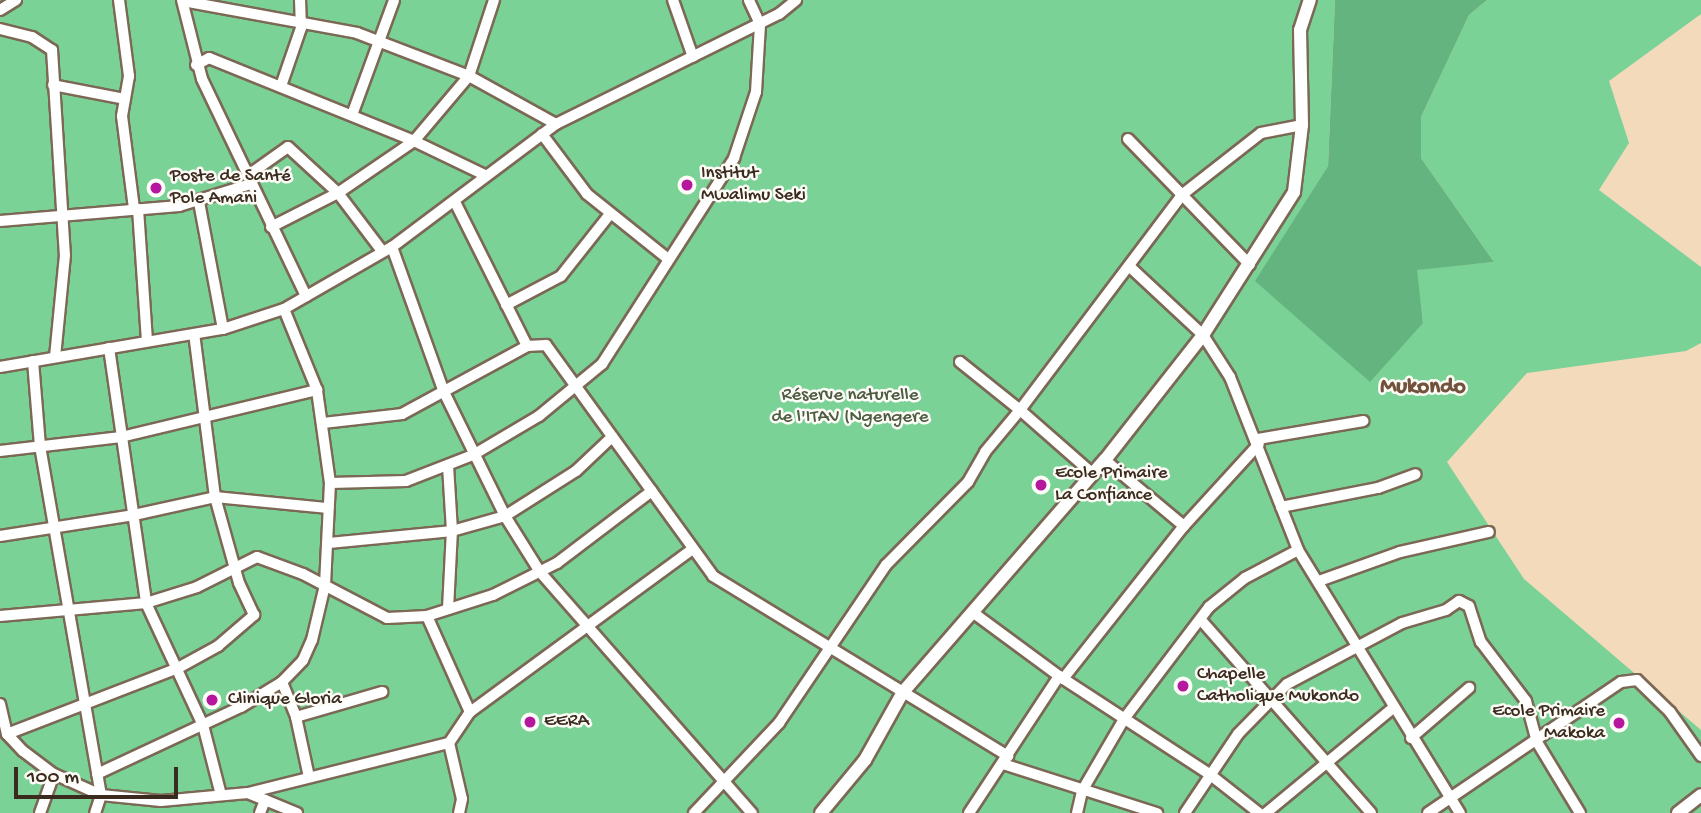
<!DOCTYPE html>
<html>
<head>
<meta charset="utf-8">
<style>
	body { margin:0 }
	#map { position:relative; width:1701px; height:813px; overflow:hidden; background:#f3dabb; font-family:"Gochi Hand",sans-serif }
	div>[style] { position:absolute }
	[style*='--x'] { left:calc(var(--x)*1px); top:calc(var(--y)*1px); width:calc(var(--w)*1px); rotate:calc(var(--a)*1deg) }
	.green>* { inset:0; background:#7bd297 }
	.forest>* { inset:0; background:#64b480 }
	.roads { filter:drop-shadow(2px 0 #7b6855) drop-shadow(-2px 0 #7b6855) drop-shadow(0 2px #7b6855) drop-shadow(0 -2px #7b6855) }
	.minor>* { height:10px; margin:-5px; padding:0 5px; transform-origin:5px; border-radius:5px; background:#fff }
	.tertiary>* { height:12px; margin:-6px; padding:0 6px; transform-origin:6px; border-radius:6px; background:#fff }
	.dots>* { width:19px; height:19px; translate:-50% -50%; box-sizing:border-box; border:4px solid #fdfcf7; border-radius:50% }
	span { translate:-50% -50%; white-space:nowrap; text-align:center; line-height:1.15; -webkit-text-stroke:5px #fdfcf7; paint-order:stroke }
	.poi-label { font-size:19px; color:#3b2a1e }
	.left { translate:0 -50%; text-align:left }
	.right { translate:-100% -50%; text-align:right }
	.park-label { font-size:19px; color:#4e5c42 }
	.quarter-label { font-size:23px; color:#73523c; font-weight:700 }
	.scale { position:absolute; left:14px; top:767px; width:164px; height:32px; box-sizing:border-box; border:4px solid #3b2a1e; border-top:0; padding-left:9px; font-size:21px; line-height:24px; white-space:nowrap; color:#3b2a1e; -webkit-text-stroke:5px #fdfcf7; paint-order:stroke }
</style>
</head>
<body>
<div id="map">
	<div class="green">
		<div style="clip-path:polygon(0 0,1335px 0,1328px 166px,1256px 281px,1423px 323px,1416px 269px,1494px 262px,1421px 158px,1421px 117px,1469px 15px,1487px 0,1701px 0,1701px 14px,1609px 81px,1629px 143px,1599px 190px,1701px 267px,1701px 343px,1686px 351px,1527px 373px,1447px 462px,1524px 579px,1701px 730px,1701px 813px,0 813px)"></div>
	</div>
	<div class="forest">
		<div style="clip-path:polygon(1335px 0,1487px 0,1469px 15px,1421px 117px,1421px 158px,1494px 262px,1417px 270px,1423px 323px,1370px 382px,1255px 281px,1328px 166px)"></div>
	</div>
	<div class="roads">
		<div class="minor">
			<div style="--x:119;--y:0;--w:77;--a:82.5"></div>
			<div style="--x:129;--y:76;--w:41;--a:99.9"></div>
			<div style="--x:122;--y:116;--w:94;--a:82.6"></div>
			<div style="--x:182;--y:0;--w:81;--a:75.8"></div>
			<div style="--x:202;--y:79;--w:241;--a:64.4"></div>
			<div style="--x:673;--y:0;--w:60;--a:70.7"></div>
			<div style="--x:183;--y:1;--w:177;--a:10.4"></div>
			<div style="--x:357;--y:33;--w:120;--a:21"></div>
			<div style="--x:469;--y:76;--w:99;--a:28.9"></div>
			<div style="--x:0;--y:10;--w:19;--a:-32"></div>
			<div style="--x:0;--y:29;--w:33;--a:14"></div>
			<div style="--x:32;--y:37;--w:24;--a:33"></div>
			<div style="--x:52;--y:50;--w:205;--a:86.4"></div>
			<div style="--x:65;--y:255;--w:102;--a:95.6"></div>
			<div style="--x:196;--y:65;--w:15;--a:-28"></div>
			<div style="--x:209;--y:58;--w:221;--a:22"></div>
			<div style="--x:414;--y:141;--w:79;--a:25.6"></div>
			<div style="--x:53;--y:85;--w:73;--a:11"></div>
			<div style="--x:281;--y:86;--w:61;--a:-71"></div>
			<div style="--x:301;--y:28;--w:28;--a:-92"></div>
			<div style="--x:352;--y:115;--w:122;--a:-69.9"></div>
			<div style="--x:542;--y:134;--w:75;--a:53.1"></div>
			<div style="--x:587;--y:194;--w:102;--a:38.7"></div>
			<div style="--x:1128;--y:139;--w:175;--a:45.9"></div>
			<div style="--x:247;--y:176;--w:50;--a:-35.3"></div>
			<div style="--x:288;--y:147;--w:68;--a:42.6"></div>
			<div style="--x:338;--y:193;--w:73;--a:52.8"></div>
			<div style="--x:199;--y:202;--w:129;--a:79.3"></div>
			<div style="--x:455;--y:202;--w:161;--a:63.4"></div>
			<div style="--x:138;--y:209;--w:132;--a:86.1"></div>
			<div style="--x:0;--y:221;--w:180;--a:-4.8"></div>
			<div style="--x:179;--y:206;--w:75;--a:-17"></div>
			<div style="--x:271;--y:227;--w:75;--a:-26.9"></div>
			<div style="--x:338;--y:193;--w:92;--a:-34.4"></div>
			<div style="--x:414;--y:141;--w:85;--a:-49.8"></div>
			<div style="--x:469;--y:76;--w:80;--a:-71.8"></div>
			<div style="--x:392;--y:247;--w:154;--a:70.3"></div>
			<div style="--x:444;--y:392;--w:138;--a:63.8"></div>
			<div style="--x:505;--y:516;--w:66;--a:58"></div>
			<div style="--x:540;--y:572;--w:321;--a:48.7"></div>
			<div style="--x:1129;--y:266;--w:101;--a:43"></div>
			<div style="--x:1203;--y:335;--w:50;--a:57.3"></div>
			<div style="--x:1230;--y:377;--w:186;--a:68.5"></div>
			<div style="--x:1298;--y:550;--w:309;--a:58.4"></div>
			<div style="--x:506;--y:305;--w:62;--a:-27.8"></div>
			<div style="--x:561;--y:276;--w:79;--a:-51.7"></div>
			<div style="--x:109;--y:348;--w:258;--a:81.7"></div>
			<div style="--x:146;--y:603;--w:135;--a:65"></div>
			<div style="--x:203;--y:725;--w:72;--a:75.6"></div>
			<div style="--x:33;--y:361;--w:85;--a:85.3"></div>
			<div style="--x:40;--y:446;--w:354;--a:80.1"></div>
			<div style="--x:101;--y:795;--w:19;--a:108"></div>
			<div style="--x:0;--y:367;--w:226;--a:-9.7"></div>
			<div style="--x:223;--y:329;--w:64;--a:-18.2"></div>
			<div style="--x:284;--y:309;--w:125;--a:-29.9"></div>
			<div style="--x:392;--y:247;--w:205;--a:-36.9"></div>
			<div style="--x:556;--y:124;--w:249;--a:-26.3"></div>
			<div style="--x:779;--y:14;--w:22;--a:-39"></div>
			<div style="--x:323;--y:423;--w:80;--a:-6.5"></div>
			<div style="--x:402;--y:414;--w:142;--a:-28.5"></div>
			<div style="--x:527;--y:346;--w:19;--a:-3"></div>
			<div style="--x:546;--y:345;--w:285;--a:54.1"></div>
			<div style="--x:713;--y:576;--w:346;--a:31.4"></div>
			<div style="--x:1258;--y:439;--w:107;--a:-9.7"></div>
			<div style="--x:0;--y:451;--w:122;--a:-6.6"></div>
			<div style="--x:121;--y:437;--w:202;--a:-13.5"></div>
			<div style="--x:1105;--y:460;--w:103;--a:39.9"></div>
			<div style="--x:1093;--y:474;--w:97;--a:-138.8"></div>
			<div style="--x:1020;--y:410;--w:271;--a:-53"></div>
			<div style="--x:1183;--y:194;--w:99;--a:-38"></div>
			<div style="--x:1261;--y:133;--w:42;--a:-11"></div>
			<div style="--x:330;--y:483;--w:76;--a:-1.5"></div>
			<div style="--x:406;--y:481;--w:72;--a:-21.2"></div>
			<div style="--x:473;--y:455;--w:77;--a:-30.6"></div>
			<div style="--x:539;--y:416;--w:82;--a:-39.5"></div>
			<div style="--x:602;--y:364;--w:245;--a:-57.3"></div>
			<div style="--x:734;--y:158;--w:70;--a:-71.6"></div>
			<div style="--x:756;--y:92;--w:68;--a:-86.6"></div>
			<div style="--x:760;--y:24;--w:26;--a:-115"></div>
			<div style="--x:1281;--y:507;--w:99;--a:-11.1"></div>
			<div style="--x:1378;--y:488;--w:40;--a:-20.2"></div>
			<div style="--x:0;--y:536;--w:136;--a:-8.9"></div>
			<div style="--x:134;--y:515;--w:83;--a:-12.5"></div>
			<div style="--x:215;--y:497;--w:114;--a:5.6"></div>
			<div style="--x:329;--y:543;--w:124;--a:-5.6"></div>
			<div style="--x:452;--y:531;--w:55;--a:-15.8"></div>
			<div style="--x:505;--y:516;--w:84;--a:-32.4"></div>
			<div style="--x:576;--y:471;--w:50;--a:-43.4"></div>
			<div style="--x:1319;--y:581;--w:86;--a:-19.7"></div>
			<div style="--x:1400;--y:552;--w:91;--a:-12.7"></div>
			<div style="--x:448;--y:609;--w:78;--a:-87.1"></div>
			<div style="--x:452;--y:531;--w:65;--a:-93.5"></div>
			<div style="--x:975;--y:614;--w:104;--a:36.4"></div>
			<div style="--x:1059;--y:676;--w:178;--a:33.1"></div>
			<div style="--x:1208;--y:773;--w:65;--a:38.1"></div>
			<div style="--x:0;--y:616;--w:147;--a:-5.1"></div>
			<div style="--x:146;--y:603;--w:53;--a:-17.4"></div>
			<div style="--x:197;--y:587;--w:67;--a:-26.6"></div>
			<div style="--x:257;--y:557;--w:49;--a:20.3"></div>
			<div style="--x:303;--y:574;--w:95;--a:27.6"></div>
			<div style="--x:387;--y:618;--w:40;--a:-2.9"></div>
			<div style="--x:427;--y:616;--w:69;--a:-17.7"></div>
			<div style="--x:493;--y:595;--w:72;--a:-26.6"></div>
			<div style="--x:557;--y:563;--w:119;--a:-37.2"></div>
			<div style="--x:427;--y:616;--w:105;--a:65.9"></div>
			<div style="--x:1201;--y:620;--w:257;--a:48.6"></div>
			<div style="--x:1063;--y:679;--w:195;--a:-51.7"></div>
			<div style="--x:1184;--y:526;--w:111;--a:-47.6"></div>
			<div style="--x:282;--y:682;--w:38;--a:68"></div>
			<div style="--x:296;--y:717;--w:61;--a:77.8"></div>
			<div style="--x:0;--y:704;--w:31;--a:77"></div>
			<div style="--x:7;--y:734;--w:23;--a:47"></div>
			<div style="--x:23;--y:751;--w:39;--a:37"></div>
			<div style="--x:54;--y:774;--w:51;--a:24.1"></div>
			<div style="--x:101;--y:795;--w:60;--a:5.7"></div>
			<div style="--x:161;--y:801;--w:87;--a:-5.3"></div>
			<div style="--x:248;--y:793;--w:207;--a:-14"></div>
			<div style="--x:449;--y:743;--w:37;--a:-56"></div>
			<div style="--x:470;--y:712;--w:276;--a:-36.2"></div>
			<div style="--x:296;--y:717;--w:90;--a:-16.2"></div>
			<div style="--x:7;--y:734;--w:183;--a:-21.1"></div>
			<div style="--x:178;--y:668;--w:46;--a:-28.8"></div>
			<div style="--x:218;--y:646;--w:48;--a:-40.7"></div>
			<div style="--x:254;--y:615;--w:35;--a:-115"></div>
			<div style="--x:239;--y:583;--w:89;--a:-105.6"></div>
			<div style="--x:215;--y:497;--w:164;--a:-97.3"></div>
			<div style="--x:1411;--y:738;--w:77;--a:-40.8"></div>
			<div style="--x:449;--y:743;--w:57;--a:76.9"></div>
			<div style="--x:462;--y:799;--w:14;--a:102"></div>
			<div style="--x:1003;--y:764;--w:162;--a:17.7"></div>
			<div style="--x:97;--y:774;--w:159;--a:-25"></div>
			<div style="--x:241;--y:707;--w:48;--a:-31.4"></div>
			<div style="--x:282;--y:682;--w:30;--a:-46"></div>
			<div style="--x:303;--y:660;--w:22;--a:-66"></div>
			<div style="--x:312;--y:640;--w:57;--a:-76.7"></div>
			<div style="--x:325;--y:585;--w:102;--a:-87.2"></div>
			<div style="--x:330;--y:483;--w:94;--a:-98"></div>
			<div style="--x:317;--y:390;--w:87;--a:-112.2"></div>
			<div style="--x:248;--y:793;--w:53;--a:22.2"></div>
			<div style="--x:40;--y:813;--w:41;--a:-70.3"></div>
			<div style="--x:260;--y:813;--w:14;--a:-69"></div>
			<div style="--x:694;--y:813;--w:124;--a:-46.6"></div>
			<div style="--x:779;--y:723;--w:191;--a:-55.9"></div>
			<div style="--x:886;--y:565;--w:117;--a:-45.3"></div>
			<div style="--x:968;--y:482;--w:34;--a:-60"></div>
			<div style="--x:985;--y:452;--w:55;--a:-50.2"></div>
			<div style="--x:1020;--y:410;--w:77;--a:-141.3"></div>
			<div style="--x:969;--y:813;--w:164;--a:-56.7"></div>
			<div style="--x:1077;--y:813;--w:23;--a:-77"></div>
			<div style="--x:1082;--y:791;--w:83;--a:-59.7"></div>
			<div style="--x:1124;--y:719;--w:141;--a:-52.8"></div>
			<div style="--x:1209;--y:607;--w:46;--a:-38.9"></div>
			<div style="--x:1245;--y:578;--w:60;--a:-27.8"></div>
			<div style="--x:1185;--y:813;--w:95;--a:-56.1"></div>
			<div style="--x:1238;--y:734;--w:70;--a:-45.6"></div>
			<div style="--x:1287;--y:684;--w:130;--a:-27.9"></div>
			<div style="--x:1402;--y:623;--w:46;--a:-16.5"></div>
			<div style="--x:1446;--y:610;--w:16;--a:-35"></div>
			<div style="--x:1459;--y:601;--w:11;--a:27"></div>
			<div style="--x:1469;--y:606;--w:38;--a:72"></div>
			<div style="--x:1481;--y:642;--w:74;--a:52.7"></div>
			<div style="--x:1526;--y:701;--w:42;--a:75"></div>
			<div style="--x:1537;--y:742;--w:83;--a:58.8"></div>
			<div style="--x:1266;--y:813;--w:165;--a:-39.6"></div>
			<div style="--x:1428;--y:813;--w:233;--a:-34.2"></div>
			<div style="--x:1621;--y:682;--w:16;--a:-7"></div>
			<div style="--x:1637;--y:680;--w:46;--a:44.1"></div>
			<div style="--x:1670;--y:712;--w:54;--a:54.8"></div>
		</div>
		<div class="tertiary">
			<div style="--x:821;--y:813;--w:69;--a:-50.3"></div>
			<div style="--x:865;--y:760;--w:78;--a:-60.8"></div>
			<div style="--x:903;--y:692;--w:308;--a:-49"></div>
			<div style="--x:1105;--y:460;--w:159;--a:-51.9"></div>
			<div style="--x:1203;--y:335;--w:169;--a:-57.5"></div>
			<div style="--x:1294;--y:192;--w:67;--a:-83.2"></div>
			<div style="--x:1302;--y:125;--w:95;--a:-91.2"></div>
			<div style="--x:1300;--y:30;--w:32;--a:-72"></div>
			<div style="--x:1678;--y:813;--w:29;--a:-38"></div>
		</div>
	</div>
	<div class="dots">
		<div style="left:687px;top:185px;background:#b5179e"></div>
		<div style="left:156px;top:188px;background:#b5179e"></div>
		<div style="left:1041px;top:485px;background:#b5179e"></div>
		<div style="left:1183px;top:686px;background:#b5179e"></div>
		<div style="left:212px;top:700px;background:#b5179e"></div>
		<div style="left:530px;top:722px;background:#b5179e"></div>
		<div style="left:1619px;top:723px;background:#b5179e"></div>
	</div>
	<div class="poi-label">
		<span class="left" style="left:701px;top:185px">Institut<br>Mwalimu Seki</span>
		<span class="left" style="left:170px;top:188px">Poste de Santé<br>Pole Amani</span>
		<span class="left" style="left:1055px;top:485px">Ecole Primaire<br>La Confiance</span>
		<span class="left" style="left:1197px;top:686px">Chapelle<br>Catholique Mukondo</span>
		<span class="left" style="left:228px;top:700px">Clinique Gloria</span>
		<span class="right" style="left:1605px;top:723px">Ecole Primaire<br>Makoka</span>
		<span class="left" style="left:544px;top:722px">EERA</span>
	</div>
	<div class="park-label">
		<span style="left:850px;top:407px">Réserve naturelle<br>de l'ITAV (Ngengere</span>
	</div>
	<div class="quarter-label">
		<span style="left:1423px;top:388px">Mukondo</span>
	</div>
	<div class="scale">100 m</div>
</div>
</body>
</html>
